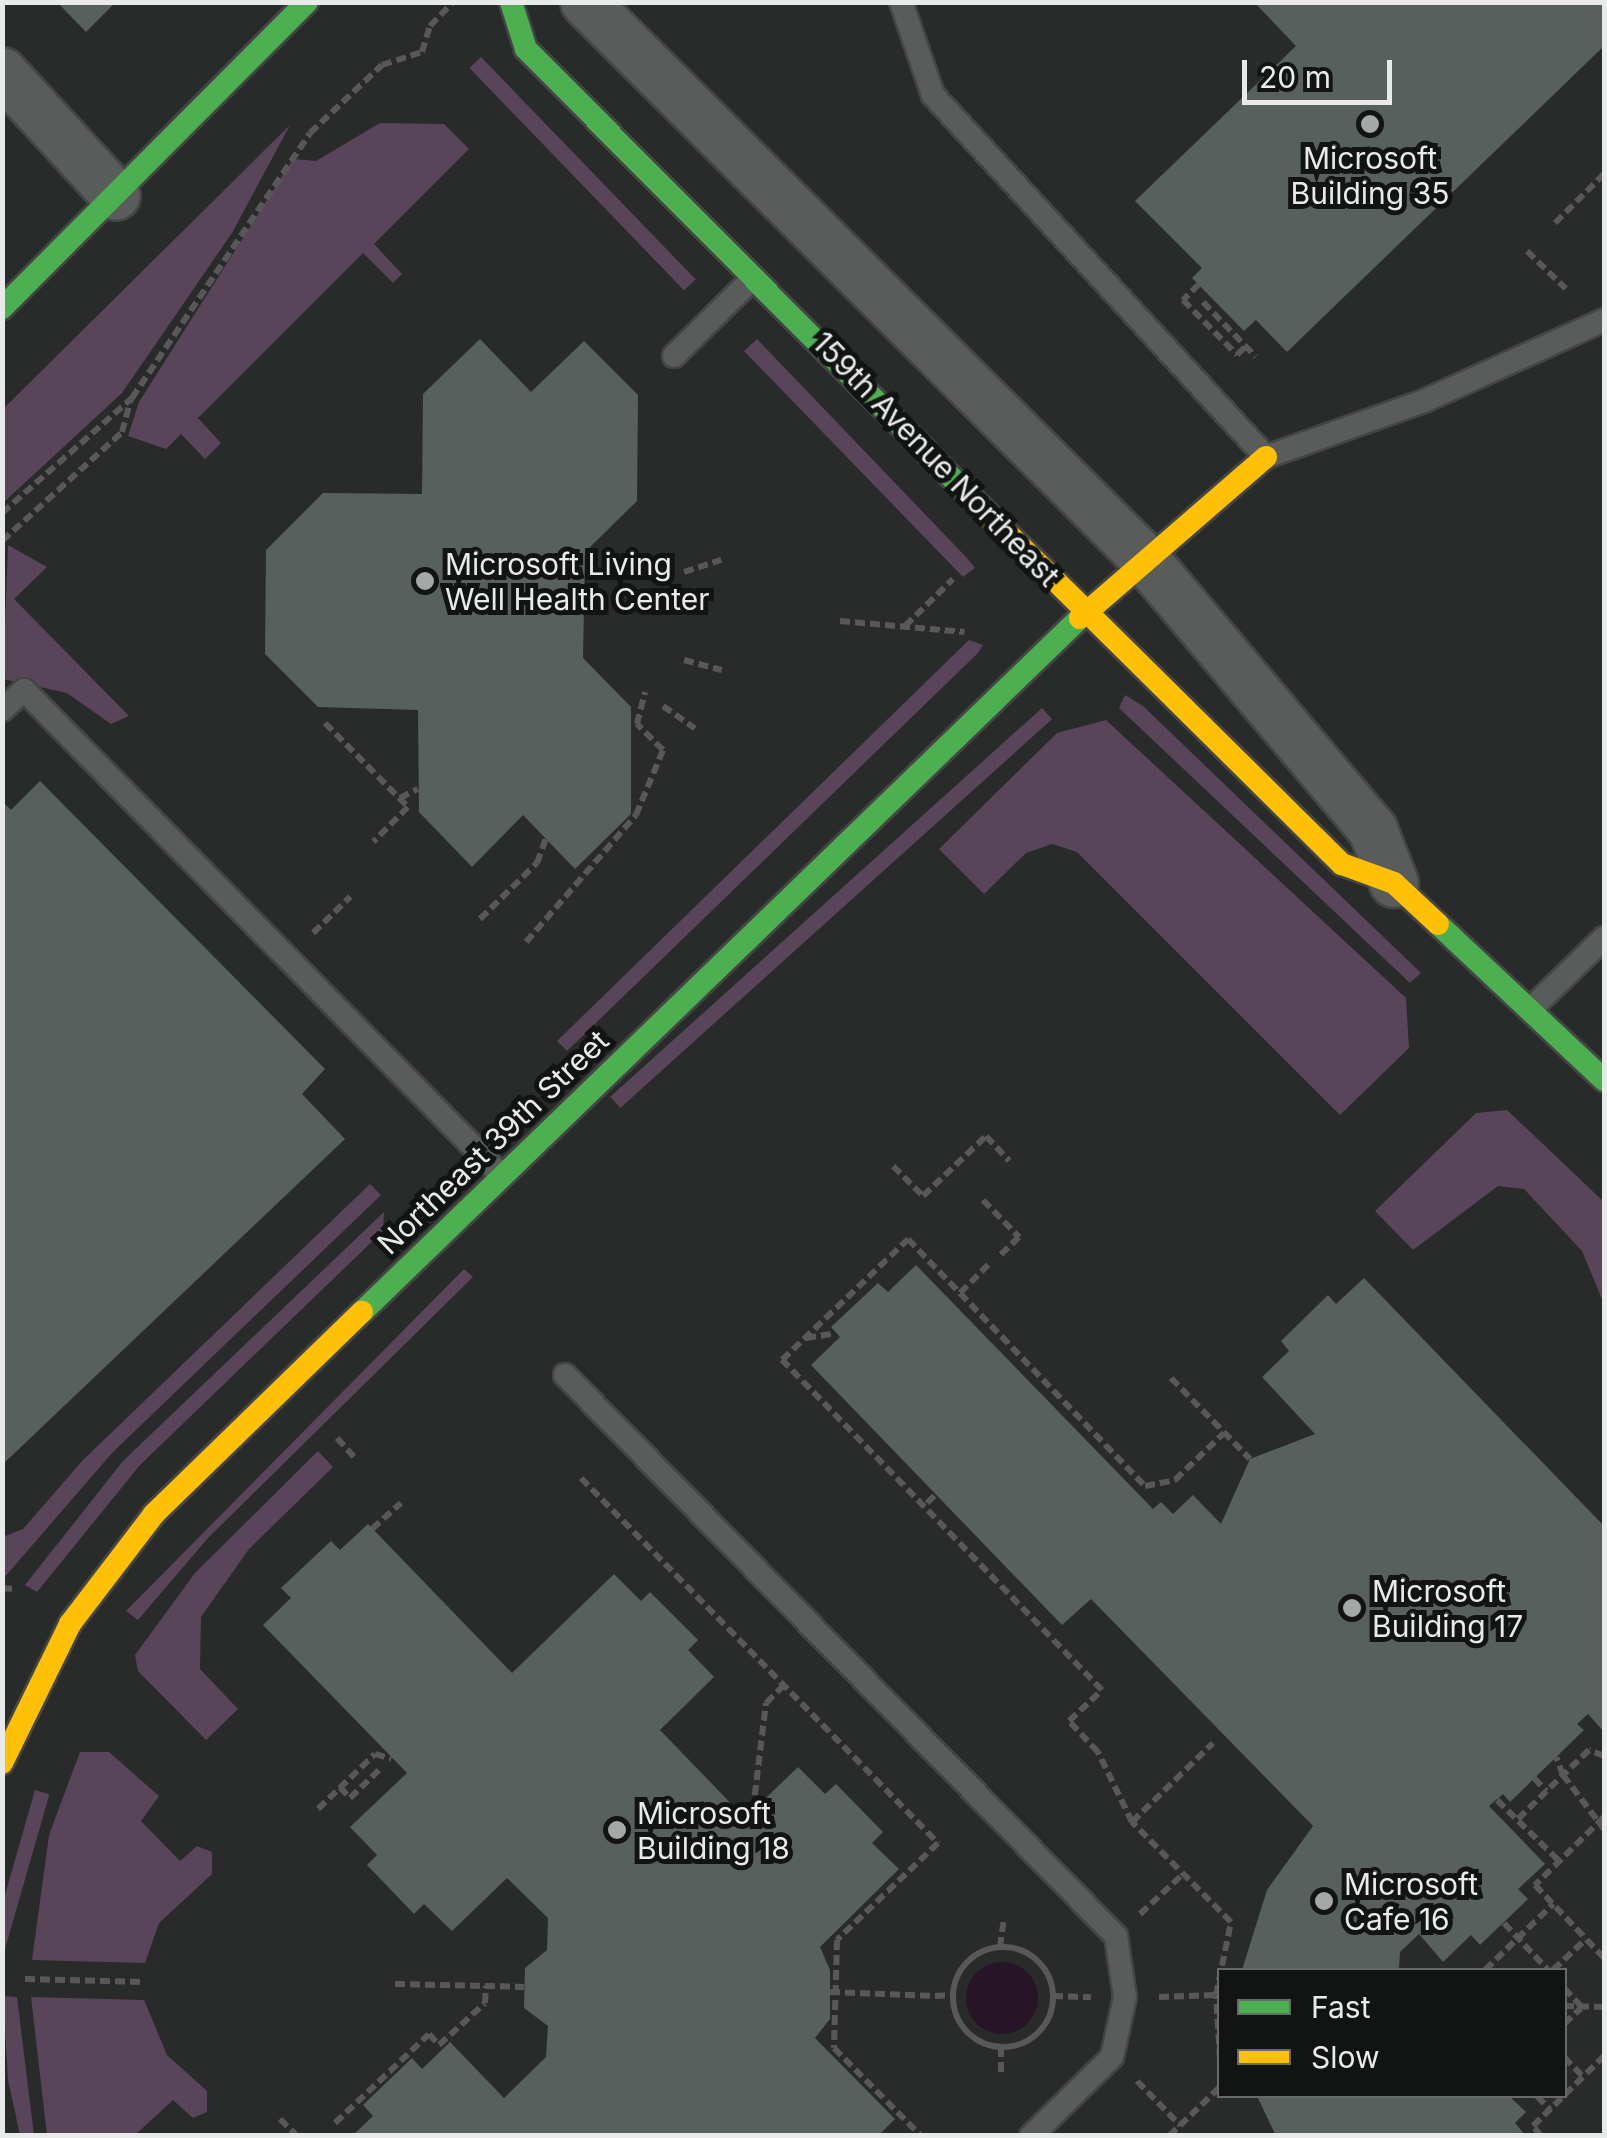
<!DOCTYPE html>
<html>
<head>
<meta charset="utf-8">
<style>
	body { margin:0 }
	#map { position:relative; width:1607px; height:2138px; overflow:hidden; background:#292a2a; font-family:Inter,sans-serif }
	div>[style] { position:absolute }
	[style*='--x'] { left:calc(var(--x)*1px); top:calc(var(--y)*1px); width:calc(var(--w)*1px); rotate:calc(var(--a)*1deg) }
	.green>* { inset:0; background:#584559; transform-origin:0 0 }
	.water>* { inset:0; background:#261427 }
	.round { border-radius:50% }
	.building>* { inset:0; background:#58605d }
	.path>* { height:6px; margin-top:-3px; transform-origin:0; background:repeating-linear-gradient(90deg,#585858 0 10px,transparent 0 15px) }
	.path>.ring { margin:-3px; padding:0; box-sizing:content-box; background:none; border:6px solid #585858; border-radius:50% }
	.roads { filter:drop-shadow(2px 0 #444545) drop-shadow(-2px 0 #444545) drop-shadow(0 2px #444545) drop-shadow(0 -2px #444545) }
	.lane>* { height:22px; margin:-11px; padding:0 11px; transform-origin:11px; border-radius:11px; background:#5a5b5b }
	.street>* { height:48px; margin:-24px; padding:0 24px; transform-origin:24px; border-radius:24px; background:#5a5b5b }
	.fast>* { height:22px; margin:-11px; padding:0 11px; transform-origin:11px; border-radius:11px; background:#4caf50 }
	.slow>* { height:22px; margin:-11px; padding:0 11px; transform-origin:11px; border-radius:11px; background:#ffc107 }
	.path-bridge>* { height:6px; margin-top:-3px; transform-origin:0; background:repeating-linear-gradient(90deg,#585858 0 10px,transparent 0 15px) }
	.dots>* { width:28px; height:28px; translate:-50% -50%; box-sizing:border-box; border:5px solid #121313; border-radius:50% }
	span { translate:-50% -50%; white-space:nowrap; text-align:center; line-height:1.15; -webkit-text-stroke:10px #121313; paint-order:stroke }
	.poi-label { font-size:30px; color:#e9ebea }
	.left { translate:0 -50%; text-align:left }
	.street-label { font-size:30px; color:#e9ebea }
	.frame { position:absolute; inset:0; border:5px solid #e9ebea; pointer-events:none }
	.legend { position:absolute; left:1217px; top:1968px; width:350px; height:130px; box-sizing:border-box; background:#121313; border:2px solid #686969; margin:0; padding:12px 18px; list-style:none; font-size:30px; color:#e9ebea }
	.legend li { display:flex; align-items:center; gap:20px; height:50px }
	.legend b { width:50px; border:2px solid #686969 }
	.scale { position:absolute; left:1242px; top:60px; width:150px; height:45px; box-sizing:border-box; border:5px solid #e9ebea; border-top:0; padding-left:12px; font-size:30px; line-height:35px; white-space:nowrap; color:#e9ebea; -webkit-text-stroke:8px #121313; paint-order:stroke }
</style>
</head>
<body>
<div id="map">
	<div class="green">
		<div style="left:481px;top:57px;width:309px;height:16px;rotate:46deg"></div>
		<div style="clip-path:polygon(380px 123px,444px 124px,469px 149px,374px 244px,402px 274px,393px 283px,363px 253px,198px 418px,221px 443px,205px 459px,181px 434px,166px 449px,128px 436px,139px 402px,293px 159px,316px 161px)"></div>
		<div style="clip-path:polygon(290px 125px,232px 233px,122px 393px,3px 503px,3px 409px)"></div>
		<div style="clip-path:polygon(757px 339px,967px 558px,975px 568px,963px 577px,744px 351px)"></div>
		<div style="clip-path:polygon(8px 545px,47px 567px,14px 599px,129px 716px,111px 724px,67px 693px,3px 679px)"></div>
		<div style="clip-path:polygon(969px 640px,983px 645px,978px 653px,567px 1051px,557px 1041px)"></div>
		<div style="clip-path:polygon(1125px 695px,1143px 706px,1421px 973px,1410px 983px,1119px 708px)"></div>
		<div style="left:1042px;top:708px;width:15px;height:581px;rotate:48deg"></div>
		<div style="clip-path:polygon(1106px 720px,1406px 998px,1409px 1048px,1340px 1115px,1077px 852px,1052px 844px,1026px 853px,984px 894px,939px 849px,1057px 733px)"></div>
		<div style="clip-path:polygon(1507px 1110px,1604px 1202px,1604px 1304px,1582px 1251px,1524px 1189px,1498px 1186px,1413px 1250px,1375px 1211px,1476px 1113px)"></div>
		<div style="clip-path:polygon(370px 1184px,381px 1195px,113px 1452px,3px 1579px,3px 1537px,23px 1529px,83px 1460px)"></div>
		<div style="clip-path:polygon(384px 1212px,383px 1231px,140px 1465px,37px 1592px,25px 1585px,123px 1461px)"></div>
		<div style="clip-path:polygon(464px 1269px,473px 1277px,208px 1538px,138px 1620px,126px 1611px)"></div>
		<div style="clip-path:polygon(318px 1451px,333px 1467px,249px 1549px,201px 1617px,200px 1669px,238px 1709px,206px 1740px,138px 1671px,135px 1655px,195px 1573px)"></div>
		<div style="clip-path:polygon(80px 1752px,109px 1752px,159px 1796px,141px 1821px,180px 1861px,197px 1846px,212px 1852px,212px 1874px,159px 1923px,145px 1963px,32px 1960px,49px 1835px)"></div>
		<div style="left:35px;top:1790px;width:15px;height:173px;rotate:16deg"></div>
		<div style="clip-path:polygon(3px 1996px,17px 1997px,34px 2135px,20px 2135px,8px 2080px)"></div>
		<div style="clip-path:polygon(31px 1997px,144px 2000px,167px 2055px,207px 2091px,207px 2112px,193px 2118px,173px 2100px,135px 2135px,47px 2135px)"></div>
	</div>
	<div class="water">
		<div class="round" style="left:966px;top:1962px;width:72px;height:72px"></div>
	</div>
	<div class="building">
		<div style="clip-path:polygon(57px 2px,116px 2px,86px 32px)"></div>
		<div style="clip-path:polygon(1254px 2px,1604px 2px,1604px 46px,1287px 352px,1256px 320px,1244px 331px,1192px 278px,1202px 268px,1135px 201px,1296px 46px)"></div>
		<div style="clip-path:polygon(480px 339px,531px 392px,584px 341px,638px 395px,637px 501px,585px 552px,583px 658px,631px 707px,631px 814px,575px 869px,523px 815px,472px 867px,419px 812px,418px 710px,318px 707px,265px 654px,266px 550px,323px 493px,422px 494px,423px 394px)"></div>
		<div style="clip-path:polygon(40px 781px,325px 1069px,302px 1094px,345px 1139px,2px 1465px,2px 801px,11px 810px)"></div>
		<div style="clip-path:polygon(916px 1265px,1153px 1509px,1161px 1502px,1173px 1514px,1193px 1495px,1221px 1524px,1250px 1459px,1315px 1434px,1262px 1377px,1289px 1351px,1281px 1341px,1328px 1295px,1336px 1304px,1364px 1278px,1604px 1526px,1604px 1732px,1588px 1714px,1577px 1724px,1584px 1730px,1510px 1802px,1503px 1794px,1489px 1806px,1545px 1864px,1518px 1889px,1528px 1899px,1480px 1945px,1471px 1935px,1443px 1962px,1419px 1934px,1400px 1952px,1399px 1970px,1242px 1970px,1267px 1890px,1313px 1826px,1091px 1599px,1062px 1625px,811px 1365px,840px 1337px,831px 1327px,878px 1283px,888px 1292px)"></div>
		<div style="clip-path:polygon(368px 1524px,512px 1673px,614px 1574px,641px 1601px,650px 1592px,698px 1640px,688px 1650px,714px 1677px,660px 1730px,745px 1818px,798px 1767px,825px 1794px,836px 1784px,883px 1832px,872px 1843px,899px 1869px,820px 1947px,830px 1970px,830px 2019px,815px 2038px,895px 2119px,878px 2136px,352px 2136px,373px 2116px,363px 2105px,412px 2058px,422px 2069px,450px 2042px,504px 2098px,546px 2057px,548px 2026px,524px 2008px,525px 1968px,547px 1950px,548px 1918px,507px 1878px,452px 1931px,424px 1904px,414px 1914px,367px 1865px,377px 1855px,350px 1827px,407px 1773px,263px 1625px,291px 1598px,281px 1588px,331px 1541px,340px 1550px)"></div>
		<div style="clip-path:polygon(1257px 2096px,1509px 2096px,1526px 2112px,1515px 2123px,1526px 2136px,1276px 2136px)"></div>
	</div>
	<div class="path">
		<div style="--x:1555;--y:223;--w:69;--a:-45"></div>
		<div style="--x:1527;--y:251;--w:54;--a:44.3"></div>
		<div style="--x:1199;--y:284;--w:23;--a:135"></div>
		<div style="--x:1183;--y:300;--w:77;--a:45.5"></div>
		<div style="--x:1237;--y:355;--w:13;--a:-45"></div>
		<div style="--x:1203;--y:302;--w:76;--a:46.1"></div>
		<div style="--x:2;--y:513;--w:174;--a:-41.5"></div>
		<div style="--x:132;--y:398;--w:319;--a:-56.1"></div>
		<div style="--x:310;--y:133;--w:99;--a:-43.4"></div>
		<div style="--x:382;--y:65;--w:42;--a:-18"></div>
		<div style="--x:422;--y:52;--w:27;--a:-73"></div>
		<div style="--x:430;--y:26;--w:33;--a:-46"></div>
		<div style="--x:2;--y:541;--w:162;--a:-42.2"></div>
		<div style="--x:122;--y:432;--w:34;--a:-75"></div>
		<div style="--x:684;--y:572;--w:39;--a:-18"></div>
		<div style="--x:840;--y:621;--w:125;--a:5"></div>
		<div style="--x:905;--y:626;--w:67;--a:-44.4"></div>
		<div style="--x:684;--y:660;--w:39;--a:15"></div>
		<div style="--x:663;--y:706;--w:39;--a:35"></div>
		<div style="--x:325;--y:723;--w:118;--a:45.3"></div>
		<div style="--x:408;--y:807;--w:49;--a:135"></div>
		<div style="--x:400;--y:798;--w:20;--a:-27"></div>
		<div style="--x:480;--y:919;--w:80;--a:-44.5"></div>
		<div style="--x:537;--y:863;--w:27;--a:-70"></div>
		<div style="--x:313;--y:933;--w:52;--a:-44.2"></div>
		<div style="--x:526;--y:942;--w:168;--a:-49.1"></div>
		<div style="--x:636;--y:815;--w:70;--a:-67.4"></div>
		<div style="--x:663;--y:750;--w:37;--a:-135"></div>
		<div style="--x:637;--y:724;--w:33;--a:-76"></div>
		<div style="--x:893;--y:1166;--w:42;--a:45"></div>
		<div style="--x:923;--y:1196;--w:87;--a:-43.6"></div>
		<div style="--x:986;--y:1136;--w:34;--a:47"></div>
		<div style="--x:983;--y:1200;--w:52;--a:45.8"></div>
		<div style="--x:1019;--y:1237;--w:28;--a:136"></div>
		<div style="--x:960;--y:1293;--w:40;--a:-45"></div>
		<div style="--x:806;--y:1338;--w:30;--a:-9"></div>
		<div style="--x:1171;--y:1378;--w:113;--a:45.7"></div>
		<div style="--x:337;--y:1438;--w:28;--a:48"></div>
		<div style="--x:581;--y:1478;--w:511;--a:45.63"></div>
		<div style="--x:938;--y:1843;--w:140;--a:136.2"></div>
		<div style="--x:837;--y:1940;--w:108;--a:91.6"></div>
		<div style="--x:834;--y:2048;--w:124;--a:45.3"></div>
		<div style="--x:927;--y:1503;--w:16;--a:-45"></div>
		<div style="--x:372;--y:1529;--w:39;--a:-42"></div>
		<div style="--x:2;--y:1588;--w:12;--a:5"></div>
		<div style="--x:1604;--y:1756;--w:16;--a:-158"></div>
		<div style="--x:1589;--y:1750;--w:36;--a:136"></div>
		<div style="--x:1563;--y:1775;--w:68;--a:52.8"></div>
		<div style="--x:1534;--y:1778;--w:18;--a:47"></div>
		<div style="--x:340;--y:1787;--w:15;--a:48"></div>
		<div style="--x:350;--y:1798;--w:42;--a:-44"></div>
		<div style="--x:1497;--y:1800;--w:88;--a:44.5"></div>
		<div style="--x:318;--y:1809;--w:79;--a:-44"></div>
		<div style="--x:375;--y:1754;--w:17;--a:17"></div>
		<div style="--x:753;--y:1810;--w:108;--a:-83.1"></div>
		<div style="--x:766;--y:1703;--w:24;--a:-45"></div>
		<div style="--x:1604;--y:1817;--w:97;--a:135.4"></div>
		<div style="--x:1535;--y:1885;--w:100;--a:46.6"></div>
		<div style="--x:1518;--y:1819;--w:63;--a:-44.4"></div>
		<div style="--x:1563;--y:1775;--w:19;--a:-111"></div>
		<div style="--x:1132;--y:1822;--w:113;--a:-44.3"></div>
		<div style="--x:1140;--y:1914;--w:59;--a:-42.9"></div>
		<div style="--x:1504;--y:1923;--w:64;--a:46.9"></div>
		<div style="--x:1000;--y:1947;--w:30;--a:-82"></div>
		<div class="ring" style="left:953px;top:1947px;width:94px;height:94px"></div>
		<div style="--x:1485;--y:1970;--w:95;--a:-44.1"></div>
		<div style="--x:1553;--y:1970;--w:45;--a:-43.2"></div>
		<div style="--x:25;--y:1979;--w:119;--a:1.4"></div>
		<div style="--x:395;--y:1984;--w:129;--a:1.3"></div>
		<div style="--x:1564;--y:1988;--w:25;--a:47"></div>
		<div style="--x:935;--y:1996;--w:18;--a:-3"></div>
		<div style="--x:1053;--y:1996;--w:38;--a:2"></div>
		<div style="--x:1159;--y:1997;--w:57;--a:-2"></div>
		<div style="--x:1564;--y:2006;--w:40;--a:1.4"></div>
		<div style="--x:1564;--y:2024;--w:23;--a:-43"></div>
		<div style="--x:1001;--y:2047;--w:28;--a:90"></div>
		<div style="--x:1564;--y:2057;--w:28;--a:46"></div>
		<div style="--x:1220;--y:2059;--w:64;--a:-93.6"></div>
		<div style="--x:1216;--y:1995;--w:75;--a:-78.4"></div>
		<div style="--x:1231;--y:1922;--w:141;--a:-134.7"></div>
		<div style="--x:1132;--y:1822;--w:78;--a:-115.9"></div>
		<div style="--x:1098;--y:1752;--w:42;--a:-133.1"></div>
		<div style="--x:1069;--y:1721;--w:45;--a:-43.2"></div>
		<div style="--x:1102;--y:1690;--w:460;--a:-134.1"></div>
		<div style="--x:782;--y:1360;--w:175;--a:-43.8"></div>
		<div style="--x:908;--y:1239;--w:342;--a:46.2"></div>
		<div style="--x:1145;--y:1486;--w:31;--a:-11"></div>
		<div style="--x:1175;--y:1480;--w:68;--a:-43.8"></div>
		<div style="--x:1137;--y:2081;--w:62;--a:45.7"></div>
		<div style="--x:1537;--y:2096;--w:19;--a:47"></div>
		<div style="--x:280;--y:2119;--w:24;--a:45"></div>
		<div style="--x:335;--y:2123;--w:129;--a:-43.4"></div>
		<div style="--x:429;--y:2034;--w:15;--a:48"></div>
		<div style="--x:439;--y:2045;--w:62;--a:-42.4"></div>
		<div style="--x:485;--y:2003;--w:17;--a:-87"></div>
		<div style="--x:1169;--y:2136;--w:71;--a:-43.9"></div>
		<div style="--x:1541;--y:2136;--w:13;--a:-129"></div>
		<div style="--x:1533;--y:2126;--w:100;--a:-44.6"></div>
	</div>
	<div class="roads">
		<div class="lane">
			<div style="--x:901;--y:2;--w:98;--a:71"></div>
			<div style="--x:933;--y:95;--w:492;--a:47.4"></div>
			<div style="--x:1266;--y:457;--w:168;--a:-19.5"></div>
			<div style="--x:1424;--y:401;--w:197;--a:-24.2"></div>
			<div style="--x:674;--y:356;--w:111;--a:-44.6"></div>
			<div style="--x:2;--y:710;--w:30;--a:-42"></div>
			<div style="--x:24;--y:690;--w:680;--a:45.48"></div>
			<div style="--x:1534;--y:1006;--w:98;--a:-44.2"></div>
			<div style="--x:565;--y:1375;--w:786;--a:45.52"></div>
			<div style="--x:1116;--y:1936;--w:62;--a:81.6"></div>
			<div style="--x:1125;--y:1997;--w:61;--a:102.2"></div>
			<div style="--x:1112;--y:2057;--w:113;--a:135.7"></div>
		</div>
		<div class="street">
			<div style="--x:585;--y:2;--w:788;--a:44.85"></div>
			<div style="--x:1144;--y:558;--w:356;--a:49.9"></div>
			<div style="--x:1373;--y:830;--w:57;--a:68.4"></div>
			<div style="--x:2;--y:72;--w:168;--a:47.4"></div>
		</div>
		<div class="fast">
			<div style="--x:511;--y:2;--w:49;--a:72.3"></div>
			<div style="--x:526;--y:49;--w:658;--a:45.18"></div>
			<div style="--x:2;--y:308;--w:432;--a:-45.1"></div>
			<div style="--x:1438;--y:924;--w:228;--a:43.2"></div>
			<div style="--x:362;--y:1312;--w:999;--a:-44.03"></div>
		</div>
		<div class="slow">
			<div style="--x:990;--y:516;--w:495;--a:44.7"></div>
			<div style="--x:1342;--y:864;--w:55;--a:20.1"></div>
			<div style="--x:1394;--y:883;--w:60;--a:43"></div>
			<div style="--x:1080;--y:618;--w:246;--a:-40.9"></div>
			<div style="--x:2;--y:1763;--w:155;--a:-63.9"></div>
			<div style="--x:70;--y:1624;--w:138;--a:-52.6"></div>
			<div style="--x:154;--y:1514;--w:290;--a:-44.2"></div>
		</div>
	</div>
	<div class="path-bridge">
		<div style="--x:830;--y:1992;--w:105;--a:2.2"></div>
	</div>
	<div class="dots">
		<div style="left:1370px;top:124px;background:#a6a7a7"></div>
		<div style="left:425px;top:581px;background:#a6a7a7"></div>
		<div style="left:1352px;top:1608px;background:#a6a7a7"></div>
		<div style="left:617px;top:1830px;background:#a6a7a7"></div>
		<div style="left:1324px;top:1901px;background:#a6a7a7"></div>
	</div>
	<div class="poi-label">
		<span style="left:1370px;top:175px">Microsoft<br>Building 35</span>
		<span class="left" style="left:445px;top:581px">Microsoft Living<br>Well Health Center</span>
		<span class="left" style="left:1372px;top:1608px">Microsoft<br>Building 17</span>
		<span class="left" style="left:637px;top:1830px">Microsoft<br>Building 18</span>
		<span class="left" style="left:1344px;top:1901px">Microsoft<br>Cafe 16</span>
	</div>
	<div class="street-label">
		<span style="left:936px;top:459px;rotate:46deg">159th Avenue Northeast</span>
		<span style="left:493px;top:1142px;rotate:-44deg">Northeast 39th Street</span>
	</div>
	<div class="frame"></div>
	<ul class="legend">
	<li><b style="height:12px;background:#4caf50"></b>Fast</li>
	<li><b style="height:12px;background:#ffc107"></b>Slow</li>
	</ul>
	<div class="scale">20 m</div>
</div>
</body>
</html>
